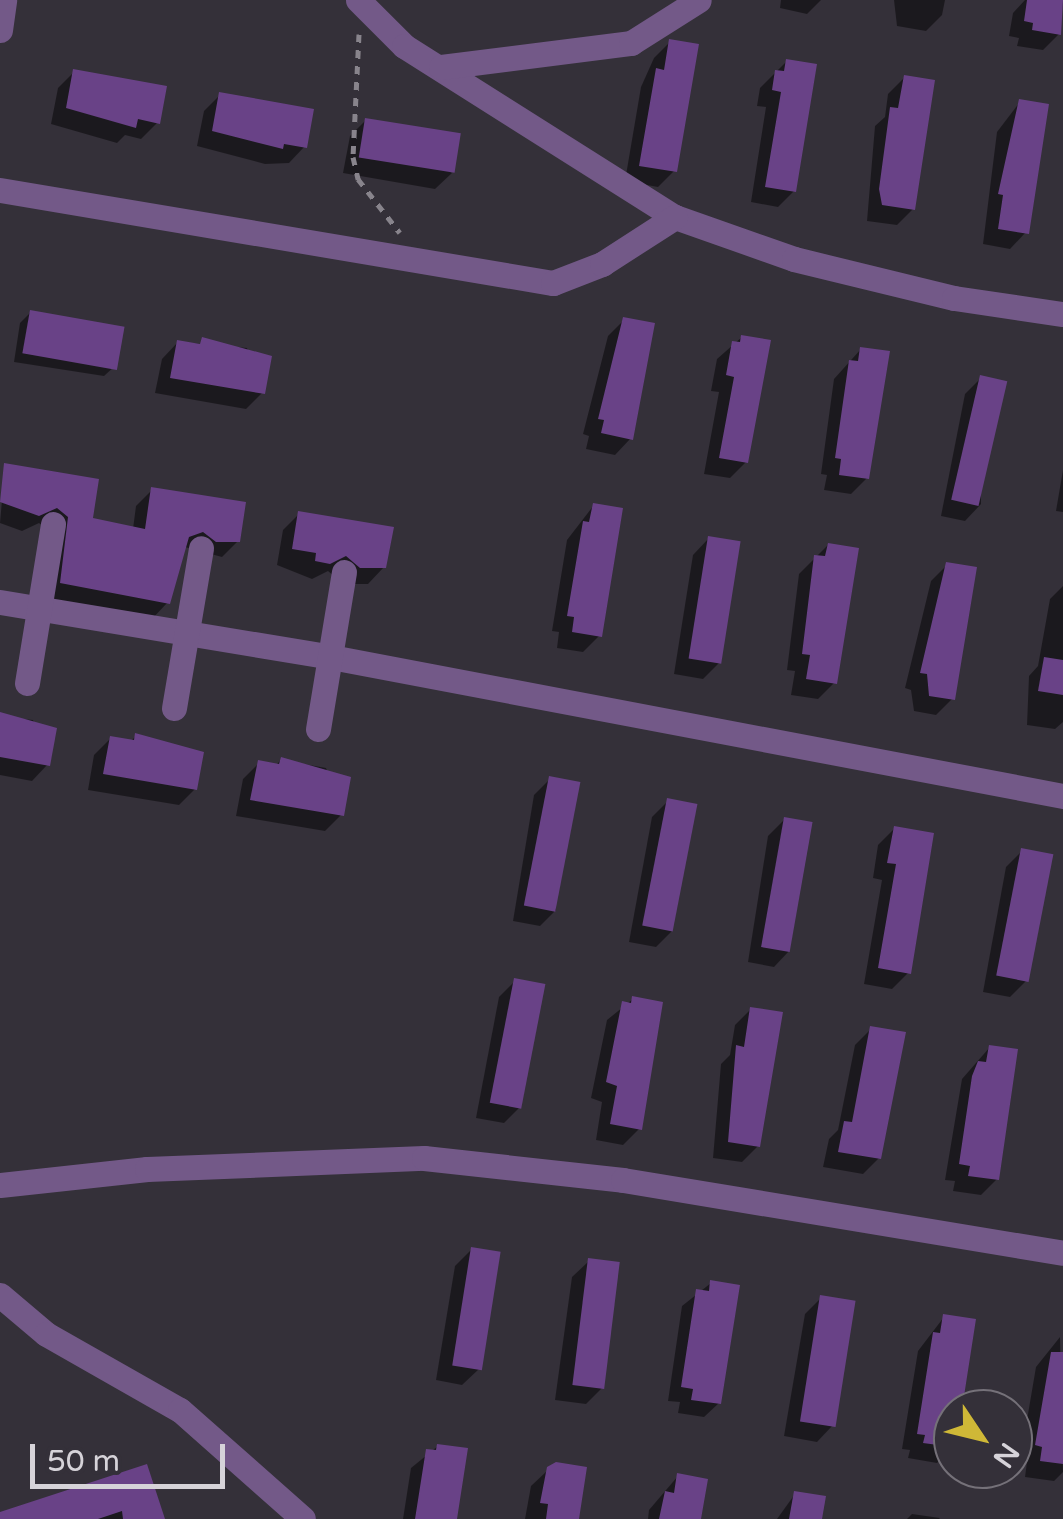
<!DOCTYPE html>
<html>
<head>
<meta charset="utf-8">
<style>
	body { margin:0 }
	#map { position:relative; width:1063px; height:1519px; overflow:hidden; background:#343039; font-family:"Varela Round",sans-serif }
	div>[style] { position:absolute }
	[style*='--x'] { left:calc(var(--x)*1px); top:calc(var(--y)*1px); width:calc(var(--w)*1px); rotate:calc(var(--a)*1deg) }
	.shadow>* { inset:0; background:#0007 }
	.building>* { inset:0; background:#694287; transform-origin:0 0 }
	.path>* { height:5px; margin-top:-2.5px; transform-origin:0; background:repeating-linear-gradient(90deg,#88848c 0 8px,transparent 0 16px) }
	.minor>* { height:25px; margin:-12.5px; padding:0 12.5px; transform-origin:12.5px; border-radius:12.5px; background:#735988 }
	span { translate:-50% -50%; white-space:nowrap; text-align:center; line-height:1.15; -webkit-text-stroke:8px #343039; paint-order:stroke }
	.north { position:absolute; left:933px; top:1389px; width:100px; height:100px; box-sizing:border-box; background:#343039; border:2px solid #757179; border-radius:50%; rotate:125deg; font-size:28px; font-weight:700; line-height:40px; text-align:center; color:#d6d3d9 }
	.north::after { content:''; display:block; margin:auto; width:35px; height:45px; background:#cfb837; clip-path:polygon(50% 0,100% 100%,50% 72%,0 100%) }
	.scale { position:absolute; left:30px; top:1444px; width:195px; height:45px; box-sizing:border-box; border:5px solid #d6d3d9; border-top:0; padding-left:12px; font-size:30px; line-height:35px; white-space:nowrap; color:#d6d3d9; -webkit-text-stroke:8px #343039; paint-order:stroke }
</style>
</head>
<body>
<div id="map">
	<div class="shadow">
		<div style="clip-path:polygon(781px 0,821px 0,807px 14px,780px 8px)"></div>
		<div style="clip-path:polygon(894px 0,945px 0,942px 15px,926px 31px,897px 26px)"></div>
		<div style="clip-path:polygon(1025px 0,1063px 0,1059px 34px,1043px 50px,1017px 46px,1019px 38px,1009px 36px,1013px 13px)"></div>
		<div style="clip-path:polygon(670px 42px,674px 171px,658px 187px,625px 181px,641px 87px,654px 58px)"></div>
		<div style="clip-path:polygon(787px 61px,794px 191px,778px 207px,751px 202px,766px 107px,757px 106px,760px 88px)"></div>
		<div style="clip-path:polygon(74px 72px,157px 123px,141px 139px,125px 135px,117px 143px,51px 124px,58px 88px)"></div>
		<div style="clip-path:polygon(904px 78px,913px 209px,897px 225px,867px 221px,875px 126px,885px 117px,888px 94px)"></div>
		<div style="clip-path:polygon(220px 95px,305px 146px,289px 163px,265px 164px,197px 146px,204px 111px)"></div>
		<div style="clip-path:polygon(1020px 102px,1026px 232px,1010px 249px,983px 244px,997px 132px)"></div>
		<div style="clip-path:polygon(366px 120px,452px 173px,435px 189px,343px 173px,350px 136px)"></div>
		<div style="clip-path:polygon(31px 312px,115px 366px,104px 376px,14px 362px,20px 323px)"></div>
		<div style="clip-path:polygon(624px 320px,631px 438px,615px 455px,586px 449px,589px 436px,583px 434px,608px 336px)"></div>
		<div style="clip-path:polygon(742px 337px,746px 462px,730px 478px,704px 474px,719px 392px,711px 391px,717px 359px)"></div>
		<div style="clip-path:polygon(178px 342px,247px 348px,262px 393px,246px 409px,155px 393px,162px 359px)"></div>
		<div style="clip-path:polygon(861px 349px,867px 478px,851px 494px,824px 490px,827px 475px,821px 474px,834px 379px)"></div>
		<div style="clip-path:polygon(981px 378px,981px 504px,965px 521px,941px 516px,965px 394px)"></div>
		<div style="clip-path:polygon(5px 466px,90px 520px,133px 529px,136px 506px,152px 490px,238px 541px,222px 557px,185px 547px,168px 602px,152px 619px,45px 599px,53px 534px,39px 523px,22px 531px,0 523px)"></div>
		<div style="clip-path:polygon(1063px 470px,1063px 512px,1056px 511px)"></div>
		<div style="clip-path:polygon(594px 505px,599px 636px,583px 652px,557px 648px,559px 632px,552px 631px,567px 540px)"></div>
		<div style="clip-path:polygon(299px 514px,384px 567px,368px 584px,343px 584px,328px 571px,312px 579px,277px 565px,283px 530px)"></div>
		<div style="clip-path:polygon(709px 538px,719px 663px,703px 679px,674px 674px,693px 555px)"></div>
		<div style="clip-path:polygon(828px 545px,834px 683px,818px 699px,791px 695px,795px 671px,787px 670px,799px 574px)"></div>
		<div style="clip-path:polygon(947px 565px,953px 698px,936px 715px,914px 711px,911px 690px,905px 688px,931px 581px)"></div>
		<div style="clip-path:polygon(1063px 586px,1063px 722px,1055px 729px,1027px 725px,1029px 676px,1038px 666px,1050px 599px)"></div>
		<div style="clip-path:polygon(0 717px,33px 720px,48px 764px,32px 781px,0 775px)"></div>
		<div style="clip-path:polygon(136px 736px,195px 789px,179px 805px,88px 790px,94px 755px,110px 739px,130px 742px)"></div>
		<div style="clip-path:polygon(281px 760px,326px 768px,341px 815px,325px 831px,236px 816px,243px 779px,259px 763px,275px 766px)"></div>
		<div style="clip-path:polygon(550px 779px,556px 910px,540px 926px,513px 921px,534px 795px)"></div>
		<div style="clip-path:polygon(668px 801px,672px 931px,656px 947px,629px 942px,652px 817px)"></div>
		<div style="clip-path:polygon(784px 820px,790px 950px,774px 967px,748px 962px,768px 836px)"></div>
		<div style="clip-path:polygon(894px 829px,908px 973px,892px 989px,864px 984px,882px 880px,873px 878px,878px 845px)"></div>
		<div style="clip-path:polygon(1022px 851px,1026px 981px,1010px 997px,983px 992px,1006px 867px)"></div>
		<div style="clip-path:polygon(515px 981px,520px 1107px,504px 1123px,476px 1118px,499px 997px)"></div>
		<div style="clip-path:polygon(633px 999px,639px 1129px,623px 1145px,596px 1140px,602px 1102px,591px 1098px,607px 1020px)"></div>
		<div style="clip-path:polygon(751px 1009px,758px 1146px,742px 1162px,713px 1158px,721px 1064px,730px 1055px,735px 1025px)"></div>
		<div style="clip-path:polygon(871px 1029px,879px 1158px,863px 1174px,823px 1167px,829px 1139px,838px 1130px,855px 1045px)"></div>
		<div style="clip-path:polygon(990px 1047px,997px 1179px,981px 1195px,953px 1191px,955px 1181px,945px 1180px,962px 1079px)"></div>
		<div style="clip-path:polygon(472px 1249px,479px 1369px,462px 1385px,436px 1380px,455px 1266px)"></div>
		<div style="clip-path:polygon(589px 1261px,602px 1388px,586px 1404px,555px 1400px,572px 1277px)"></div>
		<div style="clip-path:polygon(711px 1283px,719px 1403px,704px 1417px,678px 1413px,680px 1402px,668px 1401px,682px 1306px)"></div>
		<div style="clip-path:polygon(821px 1298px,833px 1425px,817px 1442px,784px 1436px,805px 1314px)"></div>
		<div style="clip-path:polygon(944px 1317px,959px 1409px,953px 1409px,953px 1447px,937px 1463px,908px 1458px,910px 1450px,902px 1449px,918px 1351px)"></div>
		<div style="clip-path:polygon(1060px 1337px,1063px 1472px,1054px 1481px,1025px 1477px,1027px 1462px,1020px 1461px,1036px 1367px)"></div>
		<div style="clip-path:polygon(438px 1446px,454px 1519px,403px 1519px,411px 1468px)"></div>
		<div style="clip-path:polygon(146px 1468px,127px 1519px,0 1519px)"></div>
		<div style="clip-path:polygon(548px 1470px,576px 1519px,525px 1519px,531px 1486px)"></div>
		<div style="clip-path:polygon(678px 1476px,698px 1519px,648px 1519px,649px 1510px)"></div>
		<div style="clip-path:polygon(795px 1494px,819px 1519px,777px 1519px)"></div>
		<div style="clip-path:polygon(912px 1514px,940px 1518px,939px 1519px,907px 1519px)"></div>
	</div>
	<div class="building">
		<div style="clip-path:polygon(1027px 0,1063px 0,1061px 35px,1032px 30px,1033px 23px,1024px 21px)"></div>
		<div style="clip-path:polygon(669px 39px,699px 44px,677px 172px,639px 166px,656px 68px,664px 70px)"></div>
		<div style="clip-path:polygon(786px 59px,817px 64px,796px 192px,765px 187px,781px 92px,772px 90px,775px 70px,784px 71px)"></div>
		<div style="clip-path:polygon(73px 69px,167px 86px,160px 124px,138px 119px,136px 128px,66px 108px)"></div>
		<div style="clip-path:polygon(904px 75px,935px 80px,915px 210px,882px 205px,879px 189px,890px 107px,898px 108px)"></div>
		<div style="clip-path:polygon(219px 92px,314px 109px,307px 148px,284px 144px,283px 149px,212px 131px)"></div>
		<div style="clip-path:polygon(1019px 99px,1049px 104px,1029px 234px,998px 229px,1003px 195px,998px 194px)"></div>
		<div style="left:365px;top:118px;width:97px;height:40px;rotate:9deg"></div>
		<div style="left:30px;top:310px;width:96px;height:44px;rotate:10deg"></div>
		<div style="clip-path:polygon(623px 317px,655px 323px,633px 440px,601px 433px,604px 420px,598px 419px)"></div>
		<div style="clip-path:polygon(741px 335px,771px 340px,748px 463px,719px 458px,734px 377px,726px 375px,732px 341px,740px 342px)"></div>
		<div style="clip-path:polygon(202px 337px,272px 356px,265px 394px,170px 378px,177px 340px,200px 344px)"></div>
		<div style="clip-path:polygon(860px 347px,890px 351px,869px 479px,839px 475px,841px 459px,835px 458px,849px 360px,858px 361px)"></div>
		<div style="left:980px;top:375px;width:28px;height:128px;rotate:13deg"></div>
		<div style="clip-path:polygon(4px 463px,99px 479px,93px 518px,145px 529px,151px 487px,246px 502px,240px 542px,216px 542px,203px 532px,189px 537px,170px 604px,60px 583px,68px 517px,57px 508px,39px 516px,0 502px)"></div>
		<div style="clip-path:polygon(593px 503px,623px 508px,602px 637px,572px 632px,574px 617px,567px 616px,583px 521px,589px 522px)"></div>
		<div style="clip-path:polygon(298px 511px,394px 527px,386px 568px,360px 568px,346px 556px,330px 564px,315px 561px,316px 553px,292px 549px)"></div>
		<div style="left:708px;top:536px;width:33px;height:124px;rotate:9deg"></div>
		<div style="clip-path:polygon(828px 543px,859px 548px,837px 684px,806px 679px,810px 655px,802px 654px,814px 555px,825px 556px)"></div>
		<div style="clip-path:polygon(946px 562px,977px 567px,955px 700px,929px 696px,927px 674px,920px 673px)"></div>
		<div style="clip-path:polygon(1044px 657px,1063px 660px,1063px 695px,1038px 691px)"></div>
		<div style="clip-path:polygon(0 712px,57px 728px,50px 766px,0 757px)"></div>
		<div style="clip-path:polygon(135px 733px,204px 752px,197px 790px,103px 774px,110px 736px,134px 740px)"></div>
		<div style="clip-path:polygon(281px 757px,351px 777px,344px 816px,250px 800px,258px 760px,279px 764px)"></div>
		<div style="left:549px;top:776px;width:32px;height:132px;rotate:11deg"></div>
		<div style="left:667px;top:798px;width:31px;height:130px;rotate:11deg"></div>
		<div style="left:784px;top:817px;width:29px;height:132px;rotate:10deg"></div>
		<div style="clip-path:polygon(894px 826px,934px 833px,911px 974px,878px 968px,896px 864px,887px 863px)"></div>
		<div style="left:1021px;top:848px;width:33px;height:130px;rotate:11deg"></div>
		<div style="left:514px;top:978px;width:32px;height:127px;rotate:11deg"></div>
		<div style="clip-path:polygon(632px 996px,663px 1002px,642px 1130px,610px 1124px,617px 1086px,606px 1082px,622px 1001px,631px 1003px)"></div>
		<div style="clip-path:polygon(750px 1007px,783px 1012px,760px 1147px,728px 1142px,736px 1045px,744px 1047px)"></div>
		<div style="clip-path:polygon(870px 1026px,906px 1032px,881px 1159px,838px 1152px,844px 1121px,852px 1122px)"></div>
		<div style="clip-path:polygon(989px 1045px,1018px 1049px,999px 1180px,968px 1176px,970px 1166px,959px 1164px,972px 1076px,978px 1061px,986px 1062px)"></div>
		<div style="left:471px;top:1247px;width:30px;height:120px;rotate:9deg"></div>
		<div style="left:588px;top:1258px;width:32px;height:128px;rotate:7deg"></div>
		<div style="clip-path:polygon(710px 1280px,740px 1285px,721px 1404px,691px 1400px,693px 1389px,681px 1387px,696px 1289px,709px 1291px)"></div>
		<div style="left:820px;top:1295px;width:36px;height:128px;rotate:9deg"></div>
		<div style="clip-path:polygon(943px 1314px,976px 1319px,962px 1409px,953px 1409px,953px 1447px,923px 1443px,925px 1435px,917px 1434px,933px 1332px,940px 1333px)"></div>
		<div style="clip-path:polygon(1051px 1352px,1063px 1352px,1063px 1464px,1040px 1461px,1042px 1447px,1035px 1445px)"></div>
		<div style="clip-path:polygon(437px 1444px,468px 1448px,457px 1519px,415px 1519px,426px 1449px,436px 1450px)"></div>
		<div style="clip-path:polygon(556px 1462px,587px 1467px,579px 1519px,546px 1519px,548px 1504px,540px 1503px,547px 1467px)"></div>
		<div style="clip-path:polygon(147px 1464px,165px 1519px,123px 1519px,122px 1511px,98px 1519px,0 1519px,0 1512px)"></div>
		<div style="clip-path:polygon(677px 1473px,708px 1479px,701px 1519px,659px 1519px,665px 1491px,674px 1493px)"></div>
		<div style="clip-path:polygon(794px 1491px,826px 1496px,822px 1519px,789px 1519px)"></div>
	</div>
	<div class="path">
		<div style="--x:359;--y:34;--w:123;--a:92.8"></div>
		<div style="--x:353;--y:157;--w:23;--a:77"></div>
		<div style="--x:358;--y:179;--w:68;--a:52.1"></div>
	</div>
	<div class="minor">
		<div style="--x:358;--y:0;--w:65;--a:45"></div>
		<div style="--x:404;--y:46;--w:320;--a:32.3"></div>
		<div style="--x:675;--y:217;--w:126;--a:19.4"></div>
		<div style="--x:794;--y:259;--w:165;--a:13.7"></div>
		<div style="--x:954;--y:298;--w:110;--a:8.4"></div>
		<div style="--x:0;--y:30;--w:30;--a:-82"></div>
		<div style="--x:441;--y:67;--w:192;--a:-7.2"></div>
		<div style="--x:631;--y:43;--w:80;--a:-32.3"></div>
		<div style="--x:0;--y:190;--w:561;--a:9.55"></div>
		<div style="--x:553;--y:283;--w:53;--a:-21.2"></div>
		<div style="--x:602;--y:264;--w:87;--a:-32.8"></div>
		<div style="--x:0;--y:602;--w:336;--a:9.4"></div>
		<div style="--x:331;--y:657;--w:745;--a:10.75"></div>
		<div style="--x:27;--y:683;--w:161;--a:-80.7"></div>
		<div style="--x:174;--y:708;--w:162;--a:-80.4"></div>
		<div style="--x:318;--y:729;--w:159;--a:-80.6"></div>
		<div style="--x:0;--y:1185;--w:148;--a:-6.2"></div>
		<div style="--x:147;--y:1169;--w:277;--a:-2.3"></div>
		<div style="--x:424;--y:1158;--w:200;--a:6.3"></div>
		<div style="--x:623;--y:1180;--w:446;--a:9.4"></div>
		<div style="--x:0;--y:1295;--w:60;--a:40.3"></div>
		<div style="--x:46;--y:1334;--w:154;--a:29.6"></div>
		<div style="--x:180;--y:1410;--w:164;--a:41.5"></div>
	</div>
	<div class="north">N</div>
	<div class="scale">50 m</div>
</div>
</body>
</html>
